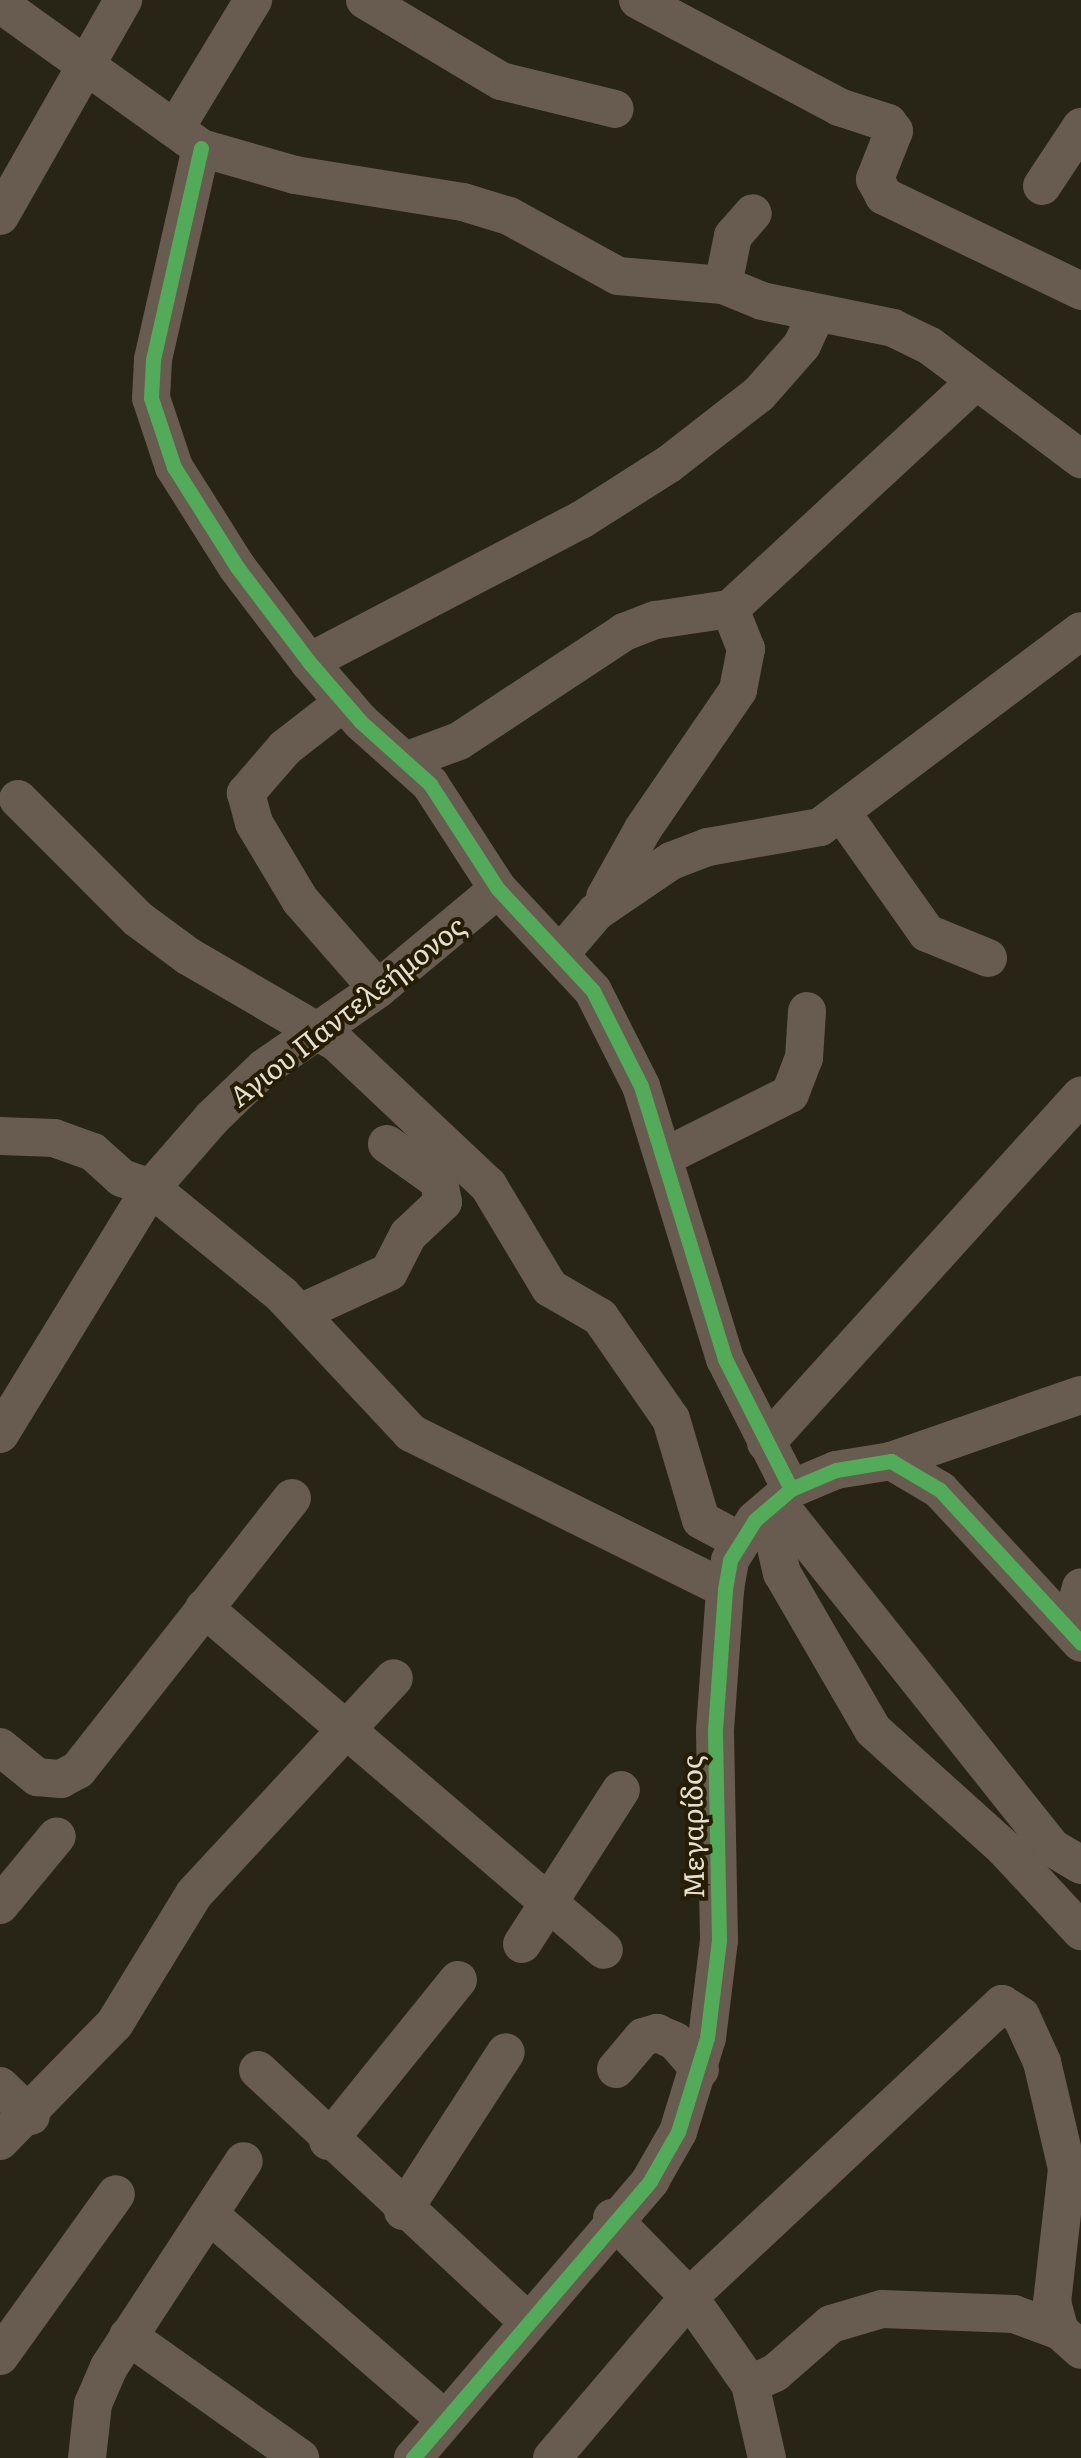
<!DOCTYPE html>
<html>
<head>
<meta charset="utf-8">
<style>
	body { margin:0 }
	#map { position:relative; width:1081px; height:2458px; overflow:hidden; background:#282416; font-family:Literata,serif }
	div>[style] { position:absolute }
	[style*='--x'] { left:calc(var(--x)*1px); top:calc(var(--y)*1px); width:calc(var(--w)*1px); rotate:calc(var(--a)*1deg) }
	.minor>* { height:38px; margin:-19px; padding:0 19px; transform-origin:19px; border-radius:19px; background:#685b4f }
	.cycleway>* { height:15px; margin:-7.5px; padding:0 7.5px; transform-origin:7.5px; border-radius:7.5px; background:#51ab58 }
	span { translate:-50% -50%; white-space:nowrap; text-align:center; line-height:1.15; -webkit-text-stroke:8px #261d04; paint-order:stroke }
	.street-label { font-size:28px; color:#e5e0d1 }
</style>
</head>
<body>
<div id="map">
	<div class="minor">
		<div style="--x:365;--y:0;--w:158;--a:30.8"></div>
		<div style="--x:501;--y:81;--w:117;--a:13.8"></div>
		<div style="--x:638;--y:0;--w:228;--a:28"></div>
		<div style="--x:839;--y:107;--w:52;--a:18.1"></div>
		<div style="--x:888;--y:123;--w:10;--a:53"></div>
		<div style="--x:894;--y:131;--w:52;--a:111.6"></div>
		<div style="--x:875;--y:179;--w:19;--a:62"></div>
		<div style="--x:884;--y:196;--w:219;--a:25.7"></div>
		<div style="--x:0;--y:4;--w:247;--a:35.6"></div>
		<div style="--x:201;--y:148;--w:98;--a:16"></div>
		<div style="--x:295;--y:175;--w:170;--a:9.1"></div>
		<div style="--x:463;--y:202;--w:48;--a:16.9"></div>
		<div style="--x:509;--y:216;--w:124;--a:28.8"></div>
		<div style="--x:618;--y:276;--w:105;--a:4.9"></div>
		<div style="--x:723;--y:285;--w:42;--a:22.3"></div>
		<div style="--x:762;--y:301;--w:134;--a:11.6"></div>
		<div style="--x:893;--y:328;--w:41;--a:25.9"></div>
		<div style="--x:930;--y:346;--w:189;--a:36.8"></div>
		<div style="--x:175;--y:129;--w:151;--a:-58.8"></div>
		<div style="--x:201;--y:148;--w:217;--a:102.8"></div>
		<div style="--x:153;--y:360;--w:38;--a:93"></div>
		<div style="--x:151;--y:398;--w:73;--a:71.6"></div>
		<div style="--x:174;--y:467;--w:118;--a:57.8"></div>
		<div style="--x:237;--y:567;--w:119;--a:52.8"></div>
		<div style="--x:309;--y:662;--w:79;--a:49.1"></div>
		<div style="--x:361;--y:722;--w:93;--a:41.9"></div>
		<div style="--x:430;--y:784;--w:125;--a:57.1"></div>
		<div style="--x:498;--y:889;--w:139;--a:47"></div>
		<div style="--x:593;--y:991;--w:106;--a:63.2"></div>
		<div style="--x:641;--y:1086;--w:286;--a:72.9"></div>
		<div style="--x:725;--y:1359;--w:146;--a:63.1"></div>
		<div style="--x:1042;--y:186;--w:71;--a:-56.5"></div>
		<div style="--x:0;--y:216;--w:249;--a:-60.3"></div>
		<div style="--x:723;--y:285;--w:50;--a:-78.5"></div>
		<div style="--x:733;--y:236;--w:30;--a:-49"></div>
		<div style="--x:309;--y:662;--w:307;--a:-27.6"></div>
		<div style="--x:581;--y:520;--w:104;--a:-32.5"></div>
		<div style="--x:669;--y:464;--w:114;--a:-37.9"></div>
		<div style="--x:759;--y:394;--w:65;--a:-48.7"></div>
		<div style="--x:802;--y:345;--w:35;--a:-65"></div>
		<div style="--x:344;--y:702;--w:75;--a:142.1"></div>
		<div style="--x:285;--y:748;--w:60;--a:130.9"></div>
		<div style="--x:246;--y:793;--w:31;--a:75"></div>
		<div style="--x:254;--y:823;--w:90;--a:59.1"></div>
		<div style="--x:300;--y:900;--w:118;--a:48.8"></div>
		<div style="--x:405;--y:761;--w:58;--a:-20.3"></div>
		<div style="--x:459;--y:741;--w:198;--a:-33.4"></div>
		<div style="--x:624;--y:632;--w:34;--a:-21"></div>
		<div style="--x:656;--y:620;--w:75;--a:-8.5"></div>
		<div style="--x:730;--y:609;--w:335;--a:-42.8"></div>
		<div style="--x:18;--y:799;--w:170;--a:45"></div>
		<div style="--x:138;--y:919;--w:62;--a:36.5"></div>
		<div style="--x:188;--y:956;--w:171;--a:30.2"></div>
		<div style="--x:336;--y:1042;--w:209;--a:43.3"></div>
		<div style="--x:488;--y:1185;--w:120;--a:59"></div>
		<div style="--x:550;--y:1288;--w:58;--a:30.1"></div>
		<div style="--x:600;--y:1317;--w:124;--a:55.2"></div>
		<div style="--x:671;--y:1419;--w:105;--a:73.5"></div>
		<div style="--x:701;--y:1520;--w:44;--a:28.3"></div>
		<div style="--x:842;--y:813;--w:147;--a:54.7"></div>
		<div style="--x:927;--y:933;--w:66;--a:22.3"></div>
		<div style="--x:605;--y:897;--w:78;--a:-60.8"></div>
		<div style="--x:643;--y:829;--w:168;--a:-55.6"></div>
		<div style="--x:738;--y:690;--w:42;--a:-79"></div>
		<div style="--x:746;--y:649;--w:43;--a:-111.8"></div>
		<div style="--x:562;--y:952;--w:52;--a:-49.6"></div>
		<div style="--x:596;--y:912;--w:91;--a:-34.2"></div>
		<div style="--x:671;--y:861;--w:40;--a:-21"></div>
		<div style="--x:708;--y:847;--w:114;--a:-10.1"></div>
		<div style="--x:820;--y:827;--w:326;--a:-36.9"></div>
		<div style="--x:0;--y:1136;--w:54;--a:2.1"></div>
		<div style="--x:54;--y:1138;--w:41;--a:19.7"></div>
		<div style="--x:93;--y:1152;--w:39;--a:42"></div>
		<div style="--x:122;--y:1178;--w:31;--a:19"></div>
		<div style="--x:151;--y:1188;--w:169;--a:39.2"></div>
		<div style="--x:282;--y:1295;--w:189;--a:46.9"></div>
		<div style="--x:411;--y:1433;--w:351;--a:26.4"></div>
		<div style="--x:664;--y:1157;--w:141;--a:-26.6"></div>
		<div style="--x:790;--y:1094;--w:39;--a:-69"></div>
		<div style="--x:804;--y:1058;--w:47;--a:-86.3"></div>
		<div style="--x:300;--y:1313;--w:98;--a:-24.7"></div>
		<div style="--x:389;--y:1272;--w:42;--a:-62.8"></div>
		<div style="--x:408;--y:1235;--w:48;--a:-43.3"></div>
		<div style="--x:443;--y:1202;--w:21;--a:-101"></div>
		<div style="--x:439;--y:1181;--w:64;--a:-144.6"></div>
		<div style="--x:0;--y:1434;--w:289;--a:-58.5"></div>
		<div style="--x:151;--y:1188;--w:93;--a:-48.9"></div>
		<div style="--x:212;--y:1118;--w:72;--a:-43.9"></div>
		<div style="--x:264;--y:1068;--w:139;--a:-34.7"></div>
		<div style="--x:378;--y:989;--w:156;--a:-39.8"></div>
		<div style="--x:766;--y:1443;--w:469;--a:-47.8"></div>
		<div style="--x:891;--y:1461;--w:201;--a:-19.2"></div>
		<div style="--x:777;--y:1502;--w:37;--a:95"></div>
		<div style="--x:774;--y:1539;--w:35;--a:77"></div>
		<div style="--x:782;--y:1573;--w:181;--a:59.9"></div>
		<div style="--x:873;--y:1730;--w:178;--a:42"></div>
		<div style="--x:1005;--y:1849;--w:112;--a:47.2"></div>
		<div style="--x:777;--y:1502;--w:441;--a:51.5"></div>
		<div style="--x:1051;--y:1847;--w:35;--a:31"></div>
		<div style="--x:204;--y:1608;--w:526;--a:40.53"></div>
		<div style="--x:1070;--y:1629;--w:43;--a:-75.3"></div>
		<div style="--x:0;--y:1747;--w:48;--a:39"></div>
		<div style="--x:37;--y:1777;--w:24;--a:5"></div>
		<div style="--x:61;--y:1779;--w:19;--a:-28"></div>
		<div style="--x:78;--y:1770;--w:346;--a:-51.8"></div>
		<div style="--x:0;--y:1905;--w:89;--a:-50.4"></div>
		<div style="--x:522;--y:1944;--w:183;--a:-57.3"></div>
		<div style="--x:616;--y:2069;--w:42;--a:-49.8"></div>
		<div style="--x:643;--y:2037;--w:15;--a:-16"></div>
		<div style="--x:657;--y:2033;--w:20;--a:24"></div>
		<div style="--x:675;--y:2041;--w:38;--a:49"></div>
		<div style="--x:258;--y:2070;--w:368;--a:43"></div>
		<div style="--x:0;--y:2086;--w:43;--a:44.1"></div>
		<div style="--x:0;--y:2141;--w:165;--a:-45.7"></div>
		<div style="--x:115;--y:2023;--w:151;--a:-58.5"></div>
		<div style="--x:194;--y:1894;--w:294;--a:-47.2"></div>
		<div style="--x:328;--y:2141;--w:207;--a:-51.1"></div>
		<div style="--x:403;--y:2211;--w:189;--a:-57.1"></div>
		<div style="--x:210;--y:2215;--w:311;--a:41"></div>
		<div style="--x:612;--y:2218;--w:110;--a:45.7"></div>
		<div style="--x:689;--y:2297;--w:106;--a:55"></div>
		<div style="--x:750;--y:2384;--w:76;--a:77.1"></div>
		<div style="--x:128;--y:2336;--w:211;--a:35.3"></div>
		<div style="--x:0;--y:2356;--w:199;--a:-54.4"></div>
		<div style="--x:750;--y:2384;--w:27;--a:-24"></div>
		<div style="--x:775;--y:2373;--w:74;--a:-41.2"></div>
		<div style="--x:831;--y:2324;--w:53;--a:-16.4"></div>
		<div style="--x:882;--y:2309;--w:132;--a:2.2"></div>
		<div style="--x:1014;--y:2314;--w:49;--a:20.3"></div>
		<div style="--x:1060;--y:2331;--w:28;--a:42"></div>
		<div style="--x:87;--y:2458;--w:54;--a:-83.7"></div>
		<div style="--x:93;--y:2404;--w:40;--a:-66.6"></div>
		<div style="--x:109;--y:2367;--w:246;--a:-56.8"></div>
		<div style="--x:413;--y:2458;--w:365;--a:-49.4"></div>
		<div style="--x:650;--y:2181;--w:56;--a:-60.3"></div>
		<div style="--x:678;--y:2132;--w:98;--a:-72.9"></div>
		<div style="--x:707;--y:2038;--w:99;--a:-83"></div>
		<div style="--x:719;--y:1940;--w:210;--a:-91.1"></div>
		<div style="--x:715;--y:1730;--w:141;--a:-85.9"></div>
		<div style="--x:725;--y:1589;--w:29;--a:-80"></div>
		<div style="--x:730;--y:1560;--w:47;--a:-58"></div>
		<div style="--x:755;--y:1520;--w:48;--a:-40.7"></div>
		<div style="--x:791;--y:1489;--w:49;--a:-22.9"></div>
		<div style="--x:836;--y:1470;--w:56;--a:-9.3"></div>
		<div style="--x:891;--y:1461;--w:57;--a:30.6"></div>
		<div style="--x:940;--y:1490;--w:208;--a:47.3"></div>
		<div style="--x:552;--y:2458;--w:211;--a:-49.6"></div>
		<div style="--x:689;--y:2297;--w:429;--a:-43.1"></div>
		<div style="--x:1002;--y:2004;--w:22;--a:32"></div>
		<div style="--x:1021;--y:2016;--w:51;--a:65.5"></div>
		<div style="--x:1042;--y:2062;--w:110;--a:76.8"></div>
		<div style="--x:1067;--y:2169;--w:134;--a:96.4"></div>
		<div style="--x:1052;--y:2302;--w:30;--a:75"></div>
	</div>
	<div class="cycleway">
		<div style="--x:201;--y:148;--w:217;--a:102.8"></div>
		<div style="--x:153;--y:360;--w:38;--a:93"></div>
		<div style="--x:151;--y:398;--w:73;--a:71.6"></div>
		<div style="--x:174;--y:467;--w:118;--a:57.8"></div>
		<div style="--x:237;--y:567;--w:119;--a:52.8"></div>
		<div style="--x:309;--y:662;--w:79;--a:49.1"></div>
		<div style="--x:361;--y:722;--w:93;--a:41.9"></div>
		<div style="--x:430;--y:784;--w:125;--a:57.1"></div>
		<div style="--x:498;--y:889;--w:139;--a:47"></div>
		<div style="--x:593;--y:991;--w:106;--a:63.2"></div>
		<div style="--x:641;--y:1086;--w:286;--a:72.9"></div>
		<div style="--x:725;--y:1359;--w:146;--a:63.1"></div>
		<div style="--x:413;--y:2458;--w:365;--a:-49.4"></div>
		<div style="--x:650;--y:2181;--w:56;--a:-60.3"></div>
		<div style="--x:678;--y:2132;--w:98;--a:-72.9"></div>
		<div style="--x:707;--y:2038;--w:99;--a:-83"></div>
		<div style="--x:719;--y:1940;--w:210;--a:-91.1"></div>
		<div style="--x:715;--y:1730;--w:141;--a:-85.9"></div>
		<div style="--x:725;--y:1589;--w:29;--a:-80"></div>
		<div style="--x:730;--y:1560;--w:47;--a:-58"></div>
		<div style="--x:755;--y:1520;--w:48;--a:-40.7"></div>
		<div style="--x:791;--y:1489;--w:49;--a:-22.9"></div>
		<div style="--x:836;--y:1470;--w:56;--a:-9.3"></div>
		<div style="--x:891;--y:1461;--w:57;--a:30.6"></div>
		<div style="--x:940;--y:1490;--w:208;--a:47.3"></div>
	</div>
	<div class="street-label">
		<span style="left:346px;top:1010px;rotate:-38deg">Αγιου Παντελεήμονος</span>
		<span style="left:691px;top:1827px;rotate:-91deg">Μεγαρίδος</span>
	</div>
</div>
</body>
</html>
